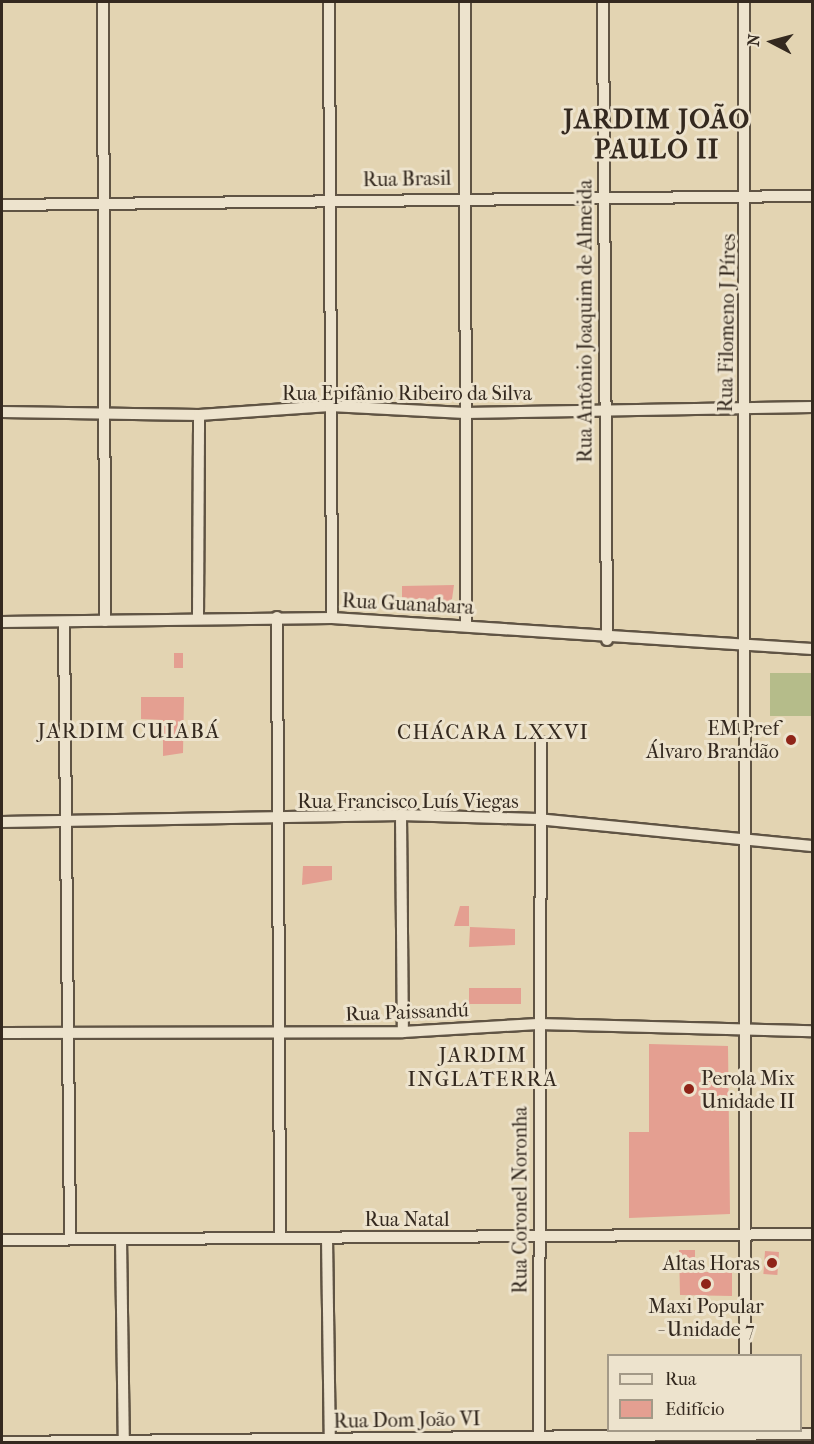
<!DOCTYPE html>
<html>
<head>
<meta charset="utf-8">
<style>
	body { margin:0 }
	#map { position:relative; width:814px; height:1444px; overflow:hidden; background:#e3d4b2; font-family:"IM FELL French Canon",serif }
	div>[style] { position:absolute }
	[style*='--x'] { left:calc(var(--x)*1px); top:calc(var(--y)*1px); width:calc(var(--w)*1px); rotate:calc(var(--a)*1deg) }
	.green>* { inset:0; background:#b5bc8a; transform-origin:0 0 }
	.building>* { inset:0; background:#e49f91; transform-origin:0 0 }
	.roads { filter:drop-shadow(2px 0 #605444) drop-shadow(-2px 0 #605444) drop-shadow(0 2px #605444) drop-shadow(0 -2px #605444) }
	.minor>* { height:10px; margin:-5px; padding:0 5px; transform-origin:5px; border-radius:5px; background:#ede3cd }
	.dots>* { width:16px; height:16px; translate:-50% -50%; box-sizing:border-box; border:3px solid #ede3cd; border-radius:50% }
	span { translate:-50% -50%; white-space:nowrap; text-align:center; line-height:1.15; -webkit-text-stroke:6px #ede3cd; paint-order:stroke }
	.street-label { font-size:20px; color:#34291f }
	.poi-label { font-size:20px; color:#34291f }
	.right { translate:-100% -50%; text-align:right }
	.left { translate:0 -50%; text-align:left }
	.neighbourhood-label { font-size:21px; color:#34291f; letter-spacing:1.5px }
	.district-label { font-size:26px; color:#34291f; font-weight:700; letter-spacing:1.5px }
	.frame { position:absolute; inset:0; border:3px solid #34291f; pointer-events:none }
	.legend { position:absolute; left:607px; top:1354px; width:195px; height:78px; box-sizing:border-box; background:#ede3cd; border:2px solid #a39987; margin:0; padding:8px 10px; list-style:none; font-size:18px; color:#34291f }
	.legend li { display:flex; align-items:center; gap:12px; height:30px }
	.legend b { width:30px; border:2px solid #a39987 }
	.north { position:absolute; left:742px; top:12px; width:60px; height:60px; -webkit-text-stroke:4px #ede3cd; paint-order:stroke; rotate:276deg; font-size:16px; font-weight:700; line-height:24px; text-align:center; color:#34291f }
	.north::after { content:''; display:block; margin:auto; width:21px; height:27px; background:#34291f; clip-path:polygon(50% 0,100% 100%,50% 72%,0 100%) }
</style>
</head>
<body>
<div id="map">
	<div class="green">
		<div style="left:770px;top:673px;width:42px;height:43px"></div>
	</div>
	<div class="building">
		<div style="clip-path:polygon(454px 585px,452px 599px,446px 603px,402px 602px,402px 586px)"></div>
		<div style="left:174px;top:653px;width:9px;height:15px"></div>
		<div style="clip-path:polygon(141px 697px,184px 697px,183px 753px,163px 756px,163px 720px,141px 719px)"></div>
		<div style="clip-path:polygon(303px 866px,332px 866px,332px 880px,302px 885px)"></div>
		<div style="clip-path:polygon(460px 906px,469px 906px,469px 926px,454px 926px)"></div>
		<div style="clip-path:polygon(470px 927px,515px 929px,515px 945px,469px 947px)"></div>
		<div style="left:469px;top:988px;width:52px;height:16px"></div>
		<div style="clip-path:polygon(649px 1044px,728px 1046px,730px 1214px,629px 1218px,629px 1132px,649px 1132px)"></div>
		<div style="clip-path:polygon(679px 1250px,695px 1250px,695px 1272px,732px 1272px,732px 1296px,680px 1295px)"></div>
		<div style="left:765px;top:1251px;width:14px;height:23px;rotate:4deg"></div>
	</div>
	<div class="roads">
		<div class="minor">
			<div style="--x:103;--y:2;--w:619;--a:89.81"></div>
			<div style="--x:329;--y:2;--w:616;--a:89.72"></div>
			<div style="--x:465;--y:2;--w:623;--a:89.91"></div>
			<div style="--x:603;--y:2;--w:638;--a:89.64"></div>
			<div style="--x:744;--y:2;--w:1354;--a:89.96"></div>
			<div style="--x:2;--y:205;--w:810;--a:-0.64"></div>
			<div style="--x:2;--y:412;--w:197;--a:0.9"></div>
			<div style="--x:199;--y:415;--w:131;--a:-3.9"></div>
			<div style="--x:330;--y:406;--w:135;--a:3"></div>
			<div style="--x:465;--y:413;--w:347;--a:-1"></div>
			<div style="--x:277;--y:617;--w:621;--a:89.72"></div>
			<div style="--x:198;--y:618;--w:203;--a:-89.7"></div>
			<div style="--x:2;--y:622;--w:330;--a:-0.7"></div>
			<div style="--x:332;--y:618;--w:481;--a:3.7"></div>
			<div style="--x:64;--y:622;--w:617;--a:89.44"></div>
			<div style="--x:401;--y:815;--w:217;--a:89.5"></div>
			<div style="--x:2;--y:822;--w:399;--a:-1"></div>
			<div style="--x:401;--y:815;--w:136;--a:1.7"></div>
			<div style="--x:537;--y:819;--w:276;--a:5.6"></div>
			<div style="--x:2;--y:1033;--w:401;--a:-0.1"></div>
			<div style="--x:403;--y:1032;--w:135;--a:-3.4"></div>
			<div style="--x:538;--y:1024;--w:274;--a:1.5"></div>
			<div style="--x:327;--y:1238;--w:204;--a:89.2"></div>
			<div style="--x:121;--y:1239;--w:203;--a:89.2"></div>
			<div style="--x:2;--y:1240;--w:810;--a:-0.42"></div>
			<div style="--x:2;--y:1442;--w:810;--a:-0.57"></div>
			<div style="--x:539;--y:1442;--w:700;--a:-89.84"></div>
		</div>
	</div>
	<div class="dots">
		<div style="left:791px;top:740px;background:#8f2418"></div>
		<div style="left:689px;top:1089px;background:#8f2418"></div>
		<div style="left:772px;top:1263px;background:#8f2418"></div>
		<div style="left:706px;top:1284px;background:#8f2418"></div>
	</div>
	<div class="street-label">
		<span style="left:407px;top:179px;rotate:-1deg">Rua Brasil</span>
		<span style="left:585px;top:321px;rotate:-90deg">Rua Antônio Joaquim de Almeida</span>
		<span style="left:727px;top:323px;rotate:-89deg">Rua Filomeno J Píres</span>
		<span style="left:407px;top:393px">Rua Epifânio Ribeiro da Silva</span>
		<span style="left:408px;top:604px;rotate:3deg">Rua Guanabara</span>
		<span style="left:408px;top:801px">Rua Francisco Luís Viegas</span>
		<span style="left:407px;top:1012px;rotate:-2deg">Rua Paissandú</span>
		<span style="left:520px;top:1200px;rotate:-90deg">Rua Coronel Noronha</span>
		<span style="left:407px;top:1219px">Rua Natal</span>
		<span style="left:407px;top:1420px;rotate:-1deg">Rua Dom João VI</span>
	</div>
	<div class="poi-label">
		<span class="right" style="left:779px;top:740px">EM Pref<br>Álvaro Brandão</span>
		<span class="left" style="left:701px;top:1090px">Perola Mix<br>Unidade II</span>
		<span class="right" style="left:760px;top:1263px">Altas Horas</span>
		<span style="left:706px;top:1318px">Maxi Popular<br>- Unidade 7</span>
	</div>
	<div class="neighbourhood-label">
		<span style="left:129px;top:731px">JARDIM CUIABÁ</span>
		<span style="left:493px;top:732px">CHÁCARA LXXVI</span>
		<span style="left:483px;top:1067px">JARDIM<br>INGLATERRA</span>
	</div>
	<div class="district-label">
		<span style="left:657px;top:135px">JARDIM JOÃO<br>PAULO II</span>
	</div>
	<div class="frame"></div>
	<ul class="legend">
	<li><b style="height:8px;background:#ede3cd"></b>Rua</li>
	<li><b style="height:16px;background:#e49f91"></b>Edifício</li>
	</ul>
	<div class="north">N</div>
</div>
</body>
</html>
